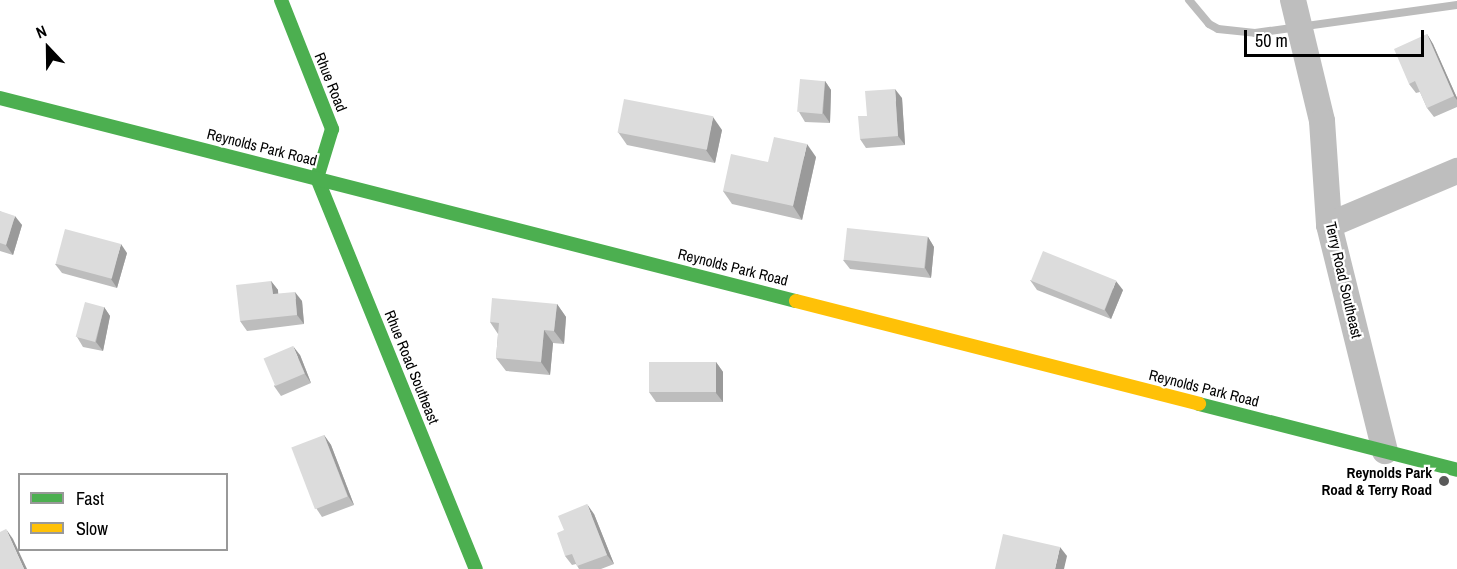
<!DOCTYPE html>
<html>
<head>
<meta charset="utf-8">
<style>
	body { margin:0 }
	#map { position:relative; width:1457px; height:569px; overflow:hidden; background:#fff; font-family:"Archivo Narrow",sans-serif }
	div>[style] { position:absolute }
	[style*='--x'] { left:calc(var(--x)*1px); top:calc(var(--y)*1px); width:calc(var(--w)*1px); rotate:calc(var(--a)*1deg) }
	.stream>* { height:8px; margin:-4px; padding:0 4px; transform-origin:4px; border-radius:4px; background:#bcbcbc }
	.street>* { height:26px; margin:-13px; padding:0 13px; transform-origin:13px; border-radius:13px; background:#bebebe }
	.fast>* { height:14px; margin:-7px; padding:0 7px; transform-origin:7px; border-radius:7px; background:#4caf50 }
	.slow>* { height:14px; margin:-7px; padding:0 7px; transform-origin:7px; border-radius:7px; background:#ffc107 }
	.wall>* { inset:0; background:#bdbdbd }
	.shaded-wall>* { inset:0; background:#9a9a9a }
	.building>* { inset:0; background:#dcdcdc; transform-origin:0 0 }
	.dots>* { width:16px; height:16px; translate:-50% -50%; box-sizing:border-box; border:3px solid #fff; border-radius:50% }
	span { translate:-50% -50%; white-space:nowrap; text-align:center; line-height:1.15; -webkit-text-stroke:4.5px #fff; paint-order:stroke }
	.street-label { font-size:15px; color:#000 }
	.poi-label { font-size:15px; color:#000; font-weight:700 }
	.right { translate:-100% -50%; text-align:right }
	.legend { position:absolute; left:18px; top:473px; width:210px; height:78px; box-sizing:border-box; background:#fff; border:2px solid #999; margin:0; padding:8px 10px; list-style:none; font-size:18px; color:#000 }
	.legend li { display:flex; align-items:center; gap:12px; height:30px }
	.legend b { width:30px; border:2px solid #999 }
	.north { position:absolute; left:18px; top:18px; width:60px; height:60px; -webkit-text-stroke:4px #fff; paint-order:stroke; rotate:338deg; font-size:16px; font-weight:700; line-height:24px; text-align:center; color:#000 }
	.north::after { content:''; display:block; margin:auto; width:21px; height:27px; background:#000; clip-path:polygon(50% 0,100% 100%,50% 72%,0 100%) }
	.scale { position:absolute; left:1244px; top:30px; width:180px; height:27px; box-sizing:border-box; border:3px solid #000; border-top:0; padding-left:8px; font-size:18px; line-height:21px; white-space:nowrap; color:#000; -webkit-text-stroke:4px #fff; paint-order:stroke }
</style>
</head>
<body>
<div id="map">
	<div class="stream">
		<div style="--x:1189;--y:0;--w:31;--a:50"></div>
		<div style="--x:1209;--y:24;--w:10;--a:29"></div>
		<div style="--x:1218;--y:29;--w:37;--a:6"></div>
		<div style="--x:1255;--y:33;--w:204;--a:-7.9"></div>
	</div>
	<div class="street">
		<div style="--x:1293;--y:0;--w:124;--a:76.5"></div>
		<div style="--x:1322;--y:121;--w:104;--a:86.1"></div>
		<div style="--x:1329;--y:225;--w:233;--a:76.1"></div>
		<div style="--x:1329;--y:225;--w:139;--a:-22.9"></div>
	</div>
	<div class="fast">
		<div style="--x:281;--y:0;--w:139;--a:68.4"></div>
		<div style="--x:332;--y:129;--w:51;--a:107"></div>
		<div style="--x:317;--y:178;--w:422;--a:67.9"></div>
		<div style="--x:0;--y:98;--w:821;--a:14.31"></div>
		<div style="--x:1199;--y:404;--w:266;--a:14.3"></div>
	</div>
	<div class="slow">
		<div style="--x:796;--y:301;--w:416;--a:14.3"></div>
	</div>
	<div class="wall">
		<div style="clip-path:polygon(1427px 34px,1433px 44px,1457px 98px,1457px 107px,1434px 117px,1427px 108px,1420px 92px,1416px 93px,1409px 84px)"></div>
		<div style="clip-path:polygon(825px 81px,831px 90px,830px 123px,805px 122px,799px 112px)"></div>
		<div style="clip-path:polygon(902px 98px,905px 145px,866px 148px,860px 139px,867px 116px)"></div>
		<div style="clip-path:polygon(722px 130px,715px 163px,627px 145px,618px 132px)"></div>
		<div style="clip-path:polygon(816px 157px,802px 220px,732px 204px,723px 191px,768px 162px)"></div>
		<div style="clip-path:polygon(0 211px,22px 225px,13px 255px,0 251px)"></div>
		<div style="clip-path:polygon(928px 237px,934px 247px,931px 278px,850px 269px,843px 260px)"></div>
		<div style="clip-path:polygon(127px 253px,117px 288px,62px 273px,55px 264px)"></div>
		<div style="clip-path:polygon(1030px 280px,1123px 290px,1111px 319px,1037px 290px)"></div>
		<div style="clip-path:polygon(271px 281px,278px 290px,278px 294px,302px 301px,304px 324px,247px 331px,240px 321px)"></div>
		<div style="clip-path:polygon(557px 304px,566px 317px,564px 344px,553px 343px,550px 375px,506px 371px,496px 358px,498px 334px,490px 322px)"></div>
		<div style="clip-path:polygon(104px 307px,110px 316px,103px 351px,83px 347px,77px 337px)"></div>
		<div style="clip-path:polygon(300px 355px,311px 383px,281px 396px,274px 386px)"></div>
		<div style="clip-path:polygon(716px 362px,723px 372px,723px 402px,656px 402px,649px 392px)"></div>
		<div style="clip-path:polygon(324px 435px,331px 445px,354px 505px,322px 517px,316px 508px)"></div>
		<div style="clip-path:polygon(594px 514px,614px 564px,601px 569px,579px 569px,576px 564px,572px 565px,565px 556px,564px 530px)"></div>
	</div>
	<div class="shaded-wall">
		<div style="clip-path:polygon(1427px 34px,1433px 44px,1457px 98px,1457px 100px,1454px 96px)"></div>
		<div style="clip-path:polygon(825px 81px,831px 90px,830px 123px,823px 113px)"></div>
		<div style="clip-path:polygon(895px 89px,902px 98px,905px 145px,898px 136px)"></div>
		<div style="clip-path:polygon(713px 117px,722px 130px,715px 163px,706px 150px)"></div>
		<div style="clip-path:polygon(807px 144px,816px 157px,802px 220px,793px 206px)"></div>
		<div style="clip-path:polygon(15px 216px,22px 225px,13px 255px,6px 245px)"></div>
		<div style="clip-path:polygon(928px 237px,934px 247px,931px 278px,925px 268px)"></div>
		<div style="clip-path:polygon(121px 244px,127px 253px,117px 288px,111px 279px)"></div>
		<div style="clip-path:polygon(271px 281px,278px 290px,279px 304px,273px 294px)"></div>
		<div style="clip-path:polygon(1116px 281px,1123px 290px,1111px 319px,1105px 310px)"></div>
		<div style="clip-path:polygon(295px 292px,302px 301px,304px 324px,297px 315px)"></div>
		<div style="clip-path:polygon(557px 304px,566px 317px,564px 344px,554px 331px)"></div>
		<div style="clip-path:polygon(104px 307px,110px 316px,103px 351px,96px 342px)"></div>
		<div style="clip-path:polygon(544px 330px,553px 343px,550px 375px,541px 362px)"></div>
		<div style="clip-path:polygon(293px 346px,300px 355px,311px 383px,305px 374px)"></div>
		<div style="clip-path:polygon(716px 362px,723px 372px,723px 402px,716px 393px)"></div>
		<div style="clip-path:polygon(324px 435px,331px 445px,354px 505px,348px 496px)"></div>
		<div style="clip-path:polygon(587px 504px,594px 514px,614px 564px,607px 555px)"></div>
		<div style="clip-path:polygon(6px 529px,13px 539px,27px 569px,24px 569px)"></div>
		<div style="clip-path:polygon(1060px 547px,1067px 556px,1064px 569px,1055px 569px)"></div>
	</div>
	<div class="building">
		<div style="clip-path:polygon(1427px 34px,1454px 96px,1427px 108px,1415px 81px,1409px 84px,1394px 49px)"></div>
		<div style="left:800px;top:79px;width:25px;height:33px;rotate:5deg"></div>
		<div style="clip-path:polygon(895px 89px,898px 136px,860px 139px,858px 116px,867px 116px,865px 91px)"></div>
		<div style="left:624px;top:99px;width:91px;height:34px;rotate:11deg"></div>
		<div style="clip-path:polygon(774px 137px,807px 144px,793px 206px,723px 191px,731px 154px,768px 162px)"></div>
		<div style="clip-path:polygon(0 211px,15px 216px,6px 245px,0 243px)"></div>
		<div style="left:847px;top:228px;width:81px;height:32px;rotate:6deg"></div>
		<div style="left:65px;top:229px;width:58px;height:36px;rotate:15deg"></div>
		<div style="left:1043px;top:251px;width:79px;height:32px;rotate:22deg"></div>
		<div style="clip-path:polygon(271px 281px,273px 294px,295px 292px,297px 315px,240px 321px,236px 285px)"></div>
		<div style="clip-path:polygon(492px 298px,557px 304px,554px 331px,544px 330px,541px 362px,496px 358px,499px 323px,490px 322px)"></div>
		<div style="left:85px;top:302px;width:20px;height:36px;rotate:15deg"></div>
		<div style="left:293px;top:346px;width:30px;height:32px;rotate:67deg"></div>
		<div style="left:649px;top:362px;width:67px;height:30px"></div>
		<div style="left:324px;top:435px;width:66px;height:35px;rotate:69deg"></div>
		<div style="clip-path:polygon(587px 504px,607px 555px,577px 566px,572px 554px,565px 556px,557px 533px,564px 530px,558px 516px)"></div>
		<div style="clip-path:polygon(6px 529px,24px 569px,0 569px,0 532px)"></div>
		<div style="clip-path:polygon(1003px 534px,1060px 547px,1055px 569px,995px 569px)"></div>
	</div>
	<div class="dots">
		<div style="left:1444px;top:481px;background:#595959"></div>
	</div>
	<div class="street-label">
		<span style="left:331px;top:82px;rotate:68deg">Rhue Road</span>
		<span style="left:262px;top:147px;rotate:14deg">Reynolds Park Road</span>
		<span style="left:733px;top:267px;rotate:14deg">Reynolds Park Road</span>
		<span style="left:1344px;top:280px;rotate:77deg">Terry Road Southeast</span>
		<span style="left:412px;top:367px;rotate:68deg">Rhue Road Southeast</span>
		<span style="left:1204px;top:388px;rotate:14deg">Reynolds Park Road</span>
	</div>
	<div class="poi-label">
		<span class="right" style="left:1432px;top:481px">Reynolds Park<br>Road &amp; Terry Road</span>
	</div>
	<ul class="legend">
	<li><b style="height:8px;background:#4caf50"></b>Fast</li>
	<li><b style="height:8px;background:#ffc107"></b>Slow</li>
	</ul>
	<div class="north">N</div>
	<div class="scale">50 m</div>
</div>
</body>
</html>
